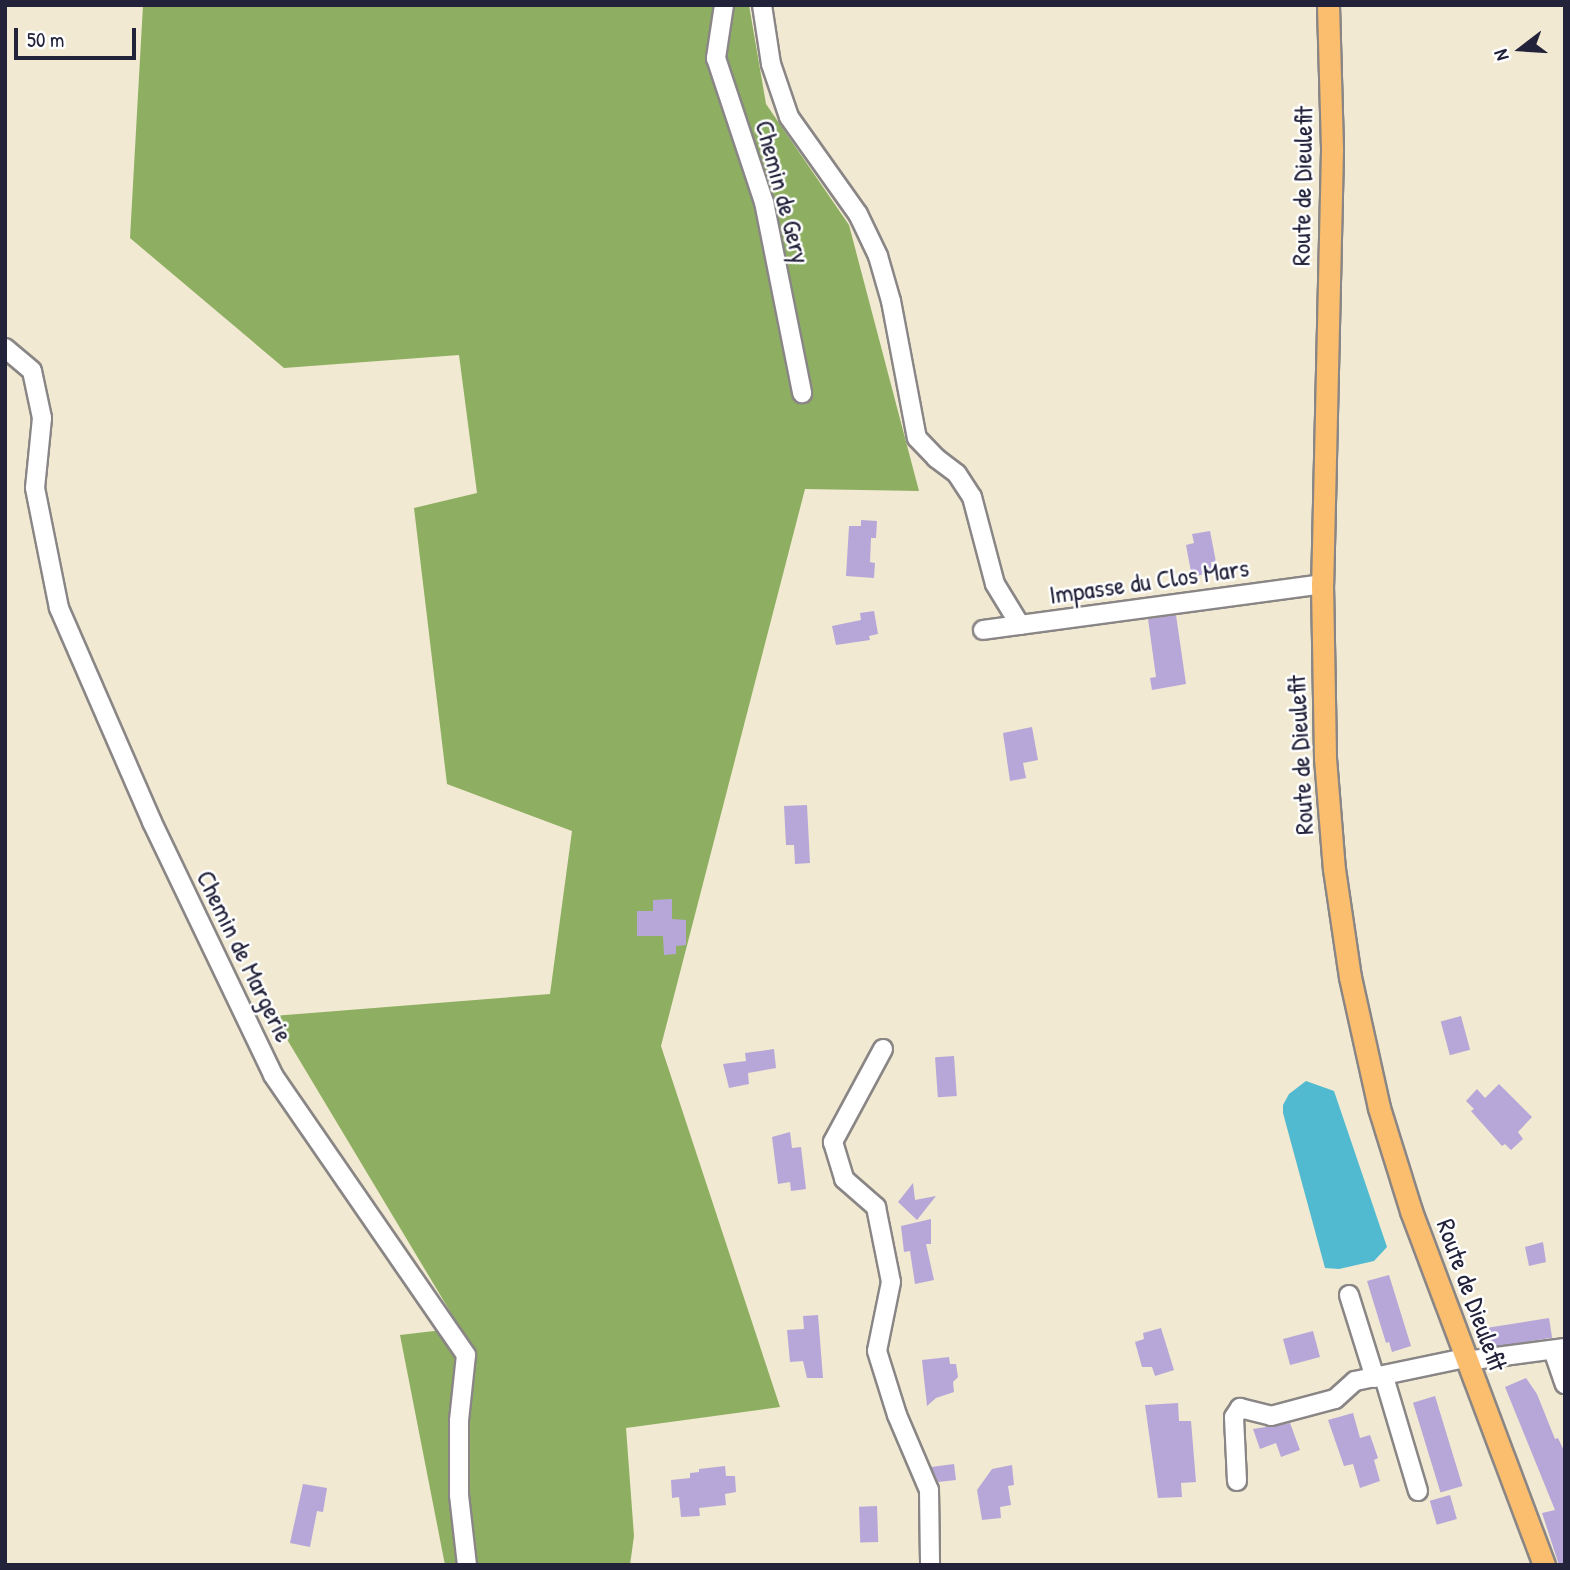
<!DOCTYPE html>
<html>
<head>
<meta charset="utf-8">
<style>
	body { margin:0 }
	#map { position:relative; width:1570px; height:1570px; overflow:hidden; background:#f1e9d1; font-family:"Patrick Hand",sans-serif }
	div>[style] { position:absolute }
	[style*='--x'] { left:calc(var(--x)*1px); top:calc(var(--y)*1px); width:calc(var(--w)*1px); rotate:calc(var(--a)*1deg) }
	.forest>* { inset:0; background:#8eaf62 }
	.water>* { inset:0; background:#52bad0 }
	.building>* { inset:0; background:#b7a7d9; transform-origin:0 0 }
	.roads { filter:drop-shadow(2px 0 #8a8686) drop-shadow(-2px 0 #8a8686) drop-shadow(0 2px #8a8686) drop-shadow(0 -2px #8a8686) }
	.minor>* { height:18px; margin:-9px; padding:0 9px; transform-origin:9px; border-radius:9px; background:#fff }
	.major>* { height:21px; margin:-10.5px; padding:0 10.5px; transform-origin:10.5px; border-radius:10.5px; background:#fabe6e }
	span { translate:-50% -50%; white-space:nowrap; text-align:center; line-height:1.15; -webkit-text-stroke:5px #fff; paint-order:stroke }
	.street-label { font-size:26px; color:#22223b }
	.frame { position:absolute; inset:0; border:7px solid #22223b; pointer-events:none }
	.north { position:absolute; left:1486px; top:14px; width:70px; height:70px; -webkit-text-stroke:5px #fff; paint-order:stroke; rotate:253deg; font-size:19px; font-weight:700; line-height:28px; text-align:center; color:#22223b }
	.north::after { content:''; display:block; margin:auto; width:24px; height:32px; background:#22223b; clip-path:polygon(50% 0,100% 100%,50% 72%,0 100%) }
	.scale { position:absolute; left:14px; top:28px; width:122px; height:32px; box-sizing:border-box; border:4px solid #22223b; border-top:0; padding-left:9px; font-size:21px; line-height:24px; white-space:nowrap; color:#22223b; -webkit-text-stroke:5px #fff; paint-order:stroke }
</style>
</head>
<body>
<div id="map">
	<div class="forest">
		<div style="clip-path:polygon(143px 5px,749px 5px,766px 104px,849px 225px,919px 491px,805px 489px,661px 1046px,780px 1407px,626px 1428px,634px 1536px,630px 1565px,445px 1565px,400px 1335px,460px 1328px,273px 1016px,550px 994px,572px 831px,447px 784px,414px 508px,477px 493px,459px 355px,284px 368px,130px 238px)"></div>
	</div>
	<div class="water">
		<div style="clip-path:polygon(1306px 1081px,1334px 1091px,1387px 1247px,1374px 1261px,1339px 1269px,1325px 1268px,1283px 1113px,1283px 1105px,1289px 1094px)"></div>
	</div>
	<div class="building">
		<div style="clip-path:polygon(861px 520px,877px 521px,876px 538px,871px 538px,870px 562px,875px 563px,874px 578px,846px 576px,849px 526px,861px 526px)"></div>
		<div style="clip-path:polygon(1210px 531px,1216px 562px,1211px 562px,1213px 572px,1192px 577px,1186px 545px,1194px 543px,1192px 534px)"></div>
		<div style="clip-path:polygon(874px 611px,878px 634px,869px 636px,870px 640px,836px 645px,832px 626px,861px 620px,860px 613px)"></div>
		<div style="clip-path:polygon(1176px 615px,1186px 684px,1152px 690px,1150px 678px,1156px 677px,1148px 619px)"></div>
		<div style="clip-path:polygon(1032px 727px,1038px 760px,1023px 763px,1026px 778px,1010px 781px,1003px 733px)"></div>
		<div style="clip-path:polygon(807px 805px,810px 863px,795px 864px,794px 845px,786px 845px,784px 806px)"></div>
		<div style="clip-path:polygon(672px 899px,672px 919px,686px 920px,686px 945px,676px 946px,676px 954px,664px 955px,663px 936px,637px 936px,637px 911px,653px 911px,653px 900px)"></div>
		<div style="left:1461px;top:1016px;width:35px;height:21px;rotate:75deg"></div>
		<div style="clip-path:polygon(774px 1049px,776px 1068px,748px 1073px,749px 1084px,729px 1088px,723px 1064px,746px 1061px,745px 1053px)"></div>
		<div style="left:954px;top:1056px;width:40px;height:19px;rotate:86deg"></div>
		<div style="clip-path:polygon(1499px 1084px,1532px 1117px,1518px 1132px,1523px 1139px,1511px 1150px,1505px 1144px,1502px 1146px,1471px 1111px,1474px 1109px,1466px 1101px,1477px 1089px,1485px 1098px)"></div>
		<div style="clip-path:polygon(790px 1132px,792px 1148px,801px 1147px,806px 1189px,791px 1191px,790px 1182px,778px 1184px,772px 1137px)"></div>
		<div style="clip-path:polygon(913px 1183px,915px 1200px,936px 1196px,917px 1220px,898px 1202px)"></div>
		<div style="clip-path:polygon(931px 1219px,931px 1244px,926px 1244px,934px 1280px,915px 1284px,910px 1251px,904px 1252px,901px 1226px)"></div>
		<div style="clip-path:polygon(1543px 1242px,1546px 1262px,1529px 1266px,1525px 1247px)"></div>
		<div style="clip-path:polygon(1389px 1275px,1411px 1346px,1392px 1352px,1389px 1342px,1386px 1343px,1367px 1281px)"></div>
		<div style="clip-path:polygon(818px 1315px,823px 1378px,807px 1378px,803px 1361px,790px 1362px,787px 1330px,804px 1329px,803px 1316px)"></div>
		<div style="left:1549px;top:1318px;width:20px;height:64px;rotate:81deg"></div>
		<div style="clip-path:polygon(1161px 1328px,1174px 1370px,1155px 1376px,1152px 1367px,1142px 1367px,1135px 1342px,1144px 1339px,1143px 1333px)"></div>
		<div style="left:1313px;top:1331px;width:27px;height:31px;rotate:75deg"></div>
		<div style="clip-path:polygon(949px 1357px,950px 1364px,956px 1364px,958px 1377px,953px 1382px,954px 1392px,936px 1398px,927px 1406px,922px 1360px)"></div>
		<div style="clip-path:polygon(1526px 1378px,1537px 1394px,1555px 1439px,1558px 1438px,1565px 1453px,1565px 1565px,1559px 1565px,1542px 1513px,1555px 1510px,1505px 1387px)"></div>
		<div style="left:1435px;top:1396px;width:94px;height:23px;rotate:73deg"></div>
		<div style="clip-path:polygon(1178px 1403px,1179px 1421px,1191px 1421px,1196px 1482px,1181px 1483px,1182px 1497px,1158px 1498px,1145px 1405px)"></div>
		<div style="clip-path:polygon(1353px 1413px,1360px 1438px,1370px 1435px,1378px 1458px,1374px 1460px,1380px 1481px,1360px 1488px,1353px 1464px,1344px 1466px,1328px 1420px)"></div>
		<div style="clip-path:polygon(1290px 1423px,1300px 1450px,1281px 1457px,1276px 1443px,1260px 1449px,1253px 1429px)"></div>
		<div style="clip-path:polygon(954px 1464px,956px 1480px,938px 1482px,931px 1467px)"></div>
		<div style="clip-path:polygon(1012px 1465px,1014px 1485px,1008px 1486px,1011px 1505px,1000px 1507px,1001px 1518px,982px 1520px,977px 1490px,992px 1469px)"></div>
		<div style="clip-path:polygon(725px 1466px,726px 1476px,735px 1476px,736px 1492px,725px 1494px,726px 1505px,699px 1508px,700px 1516px,681px 1517px,679px 1497px,672px 1498px,671px 1480px,690px 1478px,690px 1473px,699px 1472px,699px 1469px)"></div>
		<div style="clip-path:polygon(303px 1484px,327px 1488px,323px 1512px,317px 1511px,310px 1547px,290px 1543px)"></div>
		<div style="left:1450px;top:1495px;width:25px;height:21px;rotate:74deg"></div>
		<div style="left:877px;top:1506px;width:36px;height:18px;rotate:88deg"></div>
	</div>
	<div class="roads">
		<div class="minor">
			<div style="--x:724;--y:5;--w:54;--a:98.6"></div>
			<div style="--x:716;--y:58;--w:152;--a:71.6"></div>
			<div style="--x:764;--y:202;--w:195;--a:78.7"></div>
			<div style="--x:762;--y:5;--w:60;--a:81.3"></div>
			<div style="--x:771;--y:64;--w:56;--a:71.2"></div>
			<div style="--x:789;--y:117;--w:119;--a:54.6"></div>
			<div style="--x:858;--y:214;--w:47;--a:64.5"></div>
			<div style="--x:878;--y:256;--w:47;--a:73.9"></div>
			<div style="--x:891;--y:301;--w:139;--a:79.3"></div>
			<div style="--x:917;--y:438;--w:28;--a:46"></div>
			<div style="--x:936;--y:458;--w:26;--a:37"></div>
			<div style="--x:957;--y:474;--w:27;--a:57"></div>
			<div style="--x:972;--y:497;--w:90;--a:75.2"></div>
			<div style="--x:995;--y:584;--w:48;--a:58.6"></div>
			<div style="--x:5;--y:348;--w:35;--a:40"></div>
			<div style="--x:32;--y:371;--w:48;--a:78"></div>
			<div style="--x:42;--y:418;--w:70;--a:95.7"></div>
			<div style="--x:35;--y:488;--w:122;--a:78.7"></div>
			<div style="--x:59;--y:608;--w:233;--a:66.5"></div>
			<div style="--x:152;--y:822;--w:280;--a:64.4"></div>
			<div style="--x:273;--y:1075;--w:340;--a:55.4"></div>
			<div style="--x:466;--y:1355;--w:66;--a:96.1"></div>
			<div style="--x:459;--y:1421;--w:74;--a:90"></div>
			<div style="--x:459;--y:1495;--w:70;--a:83.5"></div>
			<div style="--x:983;--y:630;--w:342;--a:-7.7"></div>
			<div style="--x:883;--y:1049;--w:106;--a:118.3"></div>
			<div style="--x:833;--y:1142;--w:39;--a:73"></div>
			<div style="--x:844;--y:1179;--w:43;--a:41.2"></div>
			<div style="--x:876;--y:1207;--w:76;--a:78.7"></div>
			<div style="--x:891;--y:1282;--w:70;--a:101.5"></div>
			<div style="--x:877;--y:1351;--w:67;--a:72.6"></div>
			<div style="--x:897;--y:1415;--w:82;--a:66.9"></div>
			<div style="--x:929;--y:1490;--w:75;--a:89.2"></div>
			<div style="--x:1349;--y:1295;--w:87;--a:72.6"></div>
			<div style="--x:1553;--y:1350;--w:36;--a:71"></div>
			<div style="--x:1466;--y:1361;--w:100;--a:-7.5"></div>
			<div style="--x:1384;--y:1377;--w:119;--a:73.4"></div>
			<div style="--x:1237;--y:1481;--w:64;--a:-92.7"></div>
			<div style="--x:1234;--y:1417;--w:11;--a:-56"></div>
			<div style="--x:1240;--y:1408;--w:32;--a:14"></div>
			<div style="--x:1271;--y:1416;--w:66;--a:-14.9"></div>
			<div style="--x:1335;--y:1399;--w:27;--a:-42"></div>
			<div style="--x:1355;--y:1381;--w:112;--a:-11.8"></div>
		</div>
		<div class="major">
			<div style="--x:1328;--y:5;--w:145;--a:88.4"></div>
			<div style="--x:1332;--y:150;--w:434;--a:91.3"></div>
			<div style="--x:1322;--y:584;--w:174;--a:89"></div>
			<div style="--x:1325;--y:758;--w:111;--a:85.4"></div>
			<div style="--x:1334;--y:869;--w:109;--a:81.6"></div>
			<div style="--x:1350;--y:977;--w:134;--a:77.5"></div>
			<div style="--x:1379;--y:1108;--w:108;--a:72.7"></div>
			<div style="--x:1411;--y:1211;--w:378;--a:69.4"></div>
		</div>
	</div>
	<div class="street-label">
		<span style="left:1302px;top:186px;rotate:-89deg">Route de Dieulefit</span>
		<span style="left:783px;top:192px;rotate:75deg">Chemin de Gery</span>
		<span style="left:1149px;top:581px;rotate:-8deg">Impasse du Clos Mars</span>
		<span style="left:1300px;top:755px;rotate:-93deg">Route de Dieulefit</span>
		<span style="left:245px;top:956px;rotate:64deg">Chemin de Margerie</span>
		<span style="left:1472px;top:1295px;rotate:70deg">Route de Dieulefit</span>
	</div>
	<div class="frame"></div>
	<div class="north">N</div>
	<div class="scale">50 m</div>
</div>
</body>
</html>
